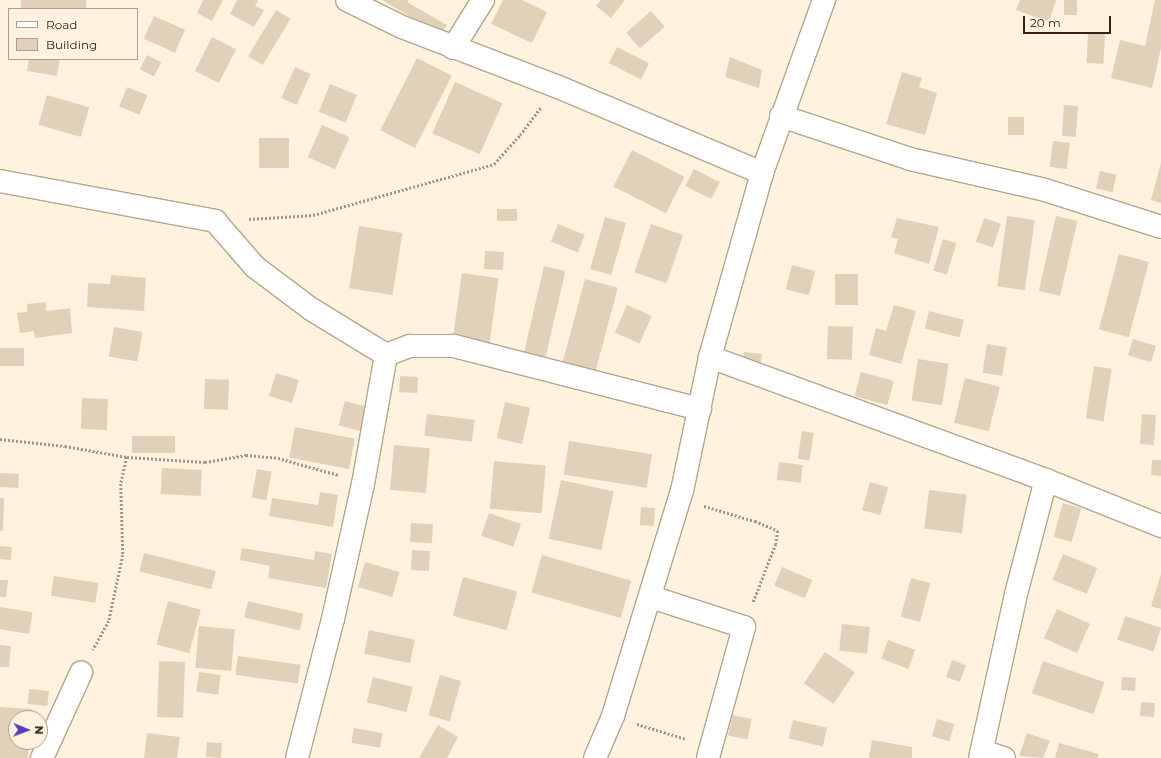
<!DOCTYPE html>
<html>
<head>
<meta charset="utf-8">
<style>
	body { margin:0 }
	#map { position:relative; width:1161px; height:758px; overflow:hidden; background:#fff2de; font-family:Montserrat,sans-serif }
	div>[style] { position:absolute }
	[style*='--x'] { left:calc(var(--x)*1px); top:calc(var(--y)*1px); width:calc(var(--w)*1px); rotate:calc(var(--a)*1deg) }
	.building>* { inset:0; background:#e2d1b9; transform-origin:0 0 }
	.path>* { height:2.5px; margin-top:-1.25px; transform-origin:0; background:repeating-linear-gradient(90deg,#a09687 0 2px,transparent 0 4px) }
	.roads { filter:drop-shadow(1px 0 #b5a58e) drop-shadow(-1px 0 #b5a58e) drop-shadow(0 1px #b5a58e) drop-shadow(0 -1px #b5a58e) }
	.minor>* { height:22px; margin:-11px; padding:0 11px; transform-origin:11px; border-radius:11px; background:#fff }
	span { translate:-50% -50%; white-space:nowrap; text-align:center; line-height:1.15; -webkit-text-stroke:3.5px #fff2de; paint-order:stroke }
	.legend { position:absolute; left:8px; top:8px; width:130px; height:52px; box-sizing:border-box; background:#fff2de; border:1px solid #aaa090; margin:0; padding:5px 7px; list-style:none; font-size:12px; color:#2b251c }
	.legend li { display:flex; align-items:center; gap:8px; height:20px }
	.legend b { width:20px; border:1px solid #aaa090 }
	.north { position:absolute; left:8px; top:710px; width:40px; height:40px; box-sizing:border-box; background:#fff2de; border:1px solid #aaa090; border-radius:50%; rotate:91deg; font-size:11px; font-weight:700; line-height:16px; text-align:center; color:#2b251c }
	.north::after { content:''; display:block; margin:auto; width:14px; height:18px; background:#593db5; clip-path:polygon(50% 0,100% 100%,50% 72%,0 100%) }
	.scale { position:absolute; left:1023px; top:16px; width:88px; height:18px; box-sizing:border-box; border:2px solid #2b251c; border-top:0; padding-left:5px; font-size:12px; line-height:14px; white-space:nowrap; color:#2b251c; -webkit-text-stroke:3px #fff2de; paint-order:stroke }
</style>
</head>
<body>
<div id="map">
	<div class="building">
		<div style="left:21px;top:0;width:65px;height:9px"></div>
		<div style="clip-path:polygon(203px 0,223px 0,212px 21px,197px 13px)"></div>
		<div style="clip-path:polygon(237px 0,258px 0,255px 6px,264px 10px,254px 27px,230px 14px)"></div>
		<div style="clip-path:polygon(382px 0,409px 0,407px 2px,447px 25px,441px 35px)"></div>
		<div style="clip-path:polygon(503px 0,522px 0,547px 12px,532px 43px,491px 24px)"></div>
		<div style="clip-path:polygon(601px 0,625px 0,611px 18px,596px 6px)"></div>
		<div style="clip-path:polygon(1020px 0,1056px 0,1049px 22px,1016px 10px)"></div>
		<div style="left:1064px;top:0;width:13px;height:15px"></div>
		<div style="clip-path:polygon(1155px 0,1161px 0,1161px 48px,1152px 88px,1111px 78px,1120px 40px,1145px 46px)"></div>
		<div style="left:276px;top:10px;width:17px;height:54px;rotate:31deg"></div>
		<div style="left:651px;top:11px;width:21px;height:33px;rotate:49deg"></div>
		<div style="left:154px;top:16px;width:34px;height:25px;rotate:24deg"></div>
		<div style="left:1088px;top:33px;width:17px;height:30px;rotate:3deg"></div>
		<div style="left:212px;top:37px;width:27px;height:38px;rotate:27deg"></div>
		<div style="left:617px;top:47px;width:36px;height:18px;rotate:27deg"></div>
		<div style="left:147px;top:55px;width:16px;height:16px;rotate:27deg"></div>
		<div style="clip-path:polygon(730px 57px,762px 70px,759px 88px,725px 77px)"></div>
		<div style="left:417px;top:58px;width:39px;height:81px;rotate:27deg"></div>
		<div style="clip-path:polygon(29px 59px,60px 59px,57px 76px,27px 71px)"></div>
		<div style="left:295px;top:67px;width:17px;height:34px;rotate:24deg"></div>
		<div style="clip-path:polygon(902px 72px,922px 78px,919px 87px,937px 93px,925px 135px,886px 124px)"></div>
		<div style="left:455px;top:82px;width:52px;height:56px;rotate:24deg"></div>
		<div style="left:330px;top:84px;width:29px;height:30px;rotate:22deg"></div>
		<div style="left:127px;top:87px;width:22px;height:21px;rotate:22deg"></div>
		<div style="left:47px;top:95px;width:44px;height:31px;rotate:16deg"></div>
		<div style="left:1064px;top:105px;width:14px;height:31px;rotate:4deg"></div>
		<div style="left:1008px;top:117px;width:16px;height:18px"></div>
		<div style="left:322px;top:125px;width:30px;height:35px;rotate:24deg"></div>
		<div style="left:259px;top:138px;width:30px;height:30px"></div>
		<div style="left:1053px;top:141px;width:17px;height:26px;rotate:7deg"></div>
		<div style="left:632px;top:150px;width:59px;height:41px;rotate:27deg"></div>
		<div style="clip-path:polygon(1161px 163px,1161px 203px,1151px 200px)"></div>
		<div style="left:694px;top:169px;width:29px;height:19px;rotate:27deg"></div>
		<div style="left:1100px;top:171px;width:17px;height:18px;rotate:13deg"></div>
		<div style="left:497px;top:209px;width:20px;height:12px"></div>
		<div style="left:1007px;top:216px;width:28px;height:71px;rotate:8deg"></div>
		<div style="left:1056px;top:216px;width:22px;height:77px;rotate:13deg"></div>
		<div style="left:605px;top:217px;width:22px;height:54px;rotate:16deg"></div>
		<div style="clip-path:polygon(897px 218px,939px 227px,929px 264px,894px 253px,898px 239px,891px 237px)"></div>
		<div style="left:984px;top:218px;width:18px;height:25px;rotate:19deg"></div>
		<div style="left:558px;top:224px;width:29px;height:19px;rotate:22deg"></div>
		<div style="left:651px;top:224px;width:34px;height:51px;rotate:19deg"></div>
		<div style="left:359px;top:226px;width:44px;height:63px;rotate:9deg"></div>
		<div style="left:943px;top:239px;width:14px;height:33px;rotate:17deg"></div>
		<div style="left:485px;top:251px;width:19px;height:18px;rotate:3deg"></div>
		<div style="left:1119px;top:254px;width:31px;height:78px;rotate:15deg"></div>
		<div style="left:792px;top:265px;width:24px;height:25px;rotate:15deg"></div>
		<div style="left:544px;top:266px;width:22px;height:93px;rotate:13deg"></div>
		<div style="left:462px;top:273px;width:37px;height:67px;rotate:8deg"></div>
		<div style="left:835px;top:274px;width:23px;height:31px"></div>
		<div style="clip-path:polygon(111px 275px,146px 278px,144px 311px,87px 307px,88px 283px,110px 284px)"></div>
		<div style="left:585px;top:279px;width:34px;height:92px;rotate:15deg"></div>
		<div style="clip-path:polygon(46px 302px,46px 311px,70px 308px,72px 333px,35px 338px,34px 331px,20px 333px,17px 313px,27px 312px,27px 304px)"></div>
		<div style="left:627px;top:305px;width:27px;height:30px;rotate:24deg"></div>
		<div style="clip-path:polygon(894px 305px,916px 311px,901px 364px,869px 355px,876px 328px,886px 331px)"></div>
		<div style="left:929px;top:311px;width:36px;height:18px;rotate:14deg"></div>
		<div style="left:828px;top:326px;width:25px;height:33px;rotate:2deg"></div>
		<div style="left:114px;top:327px;width:29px;height:30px;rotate:10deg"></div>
		<div style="left:1133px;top:339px;width:24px;height:17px;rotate:17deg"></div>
		<div style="left:987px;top:344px;width:20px;height:29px;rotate:9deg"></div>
		<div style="left:0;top:348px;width:24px;height:18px"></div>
		<div style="left:744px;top:352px;width:18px;height:14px;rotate:6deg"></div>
		<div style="left:918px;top:359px;width:31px;height:42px;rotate:9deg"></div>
		<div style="left:1094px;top:366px;width:18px;height:53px;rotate:9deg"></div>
		<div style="left:861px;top:372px;width:34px;height:25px;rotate:15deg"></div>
		<div style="left:276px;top:373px;width:24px;height:24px;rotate:17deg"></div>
		<div style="left:400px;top:376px;width:18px;height:16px;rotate:3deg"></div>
		<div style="left:965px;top:378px;width:36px;height:46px;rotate:14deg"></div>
		<div style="left:205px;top:379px;width:24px;height:30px;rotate:2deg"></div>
		<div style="left:82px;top:398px;width:26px;height:31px;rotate:2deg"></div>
		<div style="left:345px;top:401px;width:23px;height:25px;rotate:15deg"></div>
		<div style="left:505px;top:402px;width:26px;height:37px;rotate:13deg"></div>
		<div style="left:427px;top:414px;width:48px;height:22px;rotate:7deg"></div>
		<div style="left:1142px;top:414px;width:14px;height:30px;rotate:4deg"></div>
		<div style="left:295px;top:427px;width:61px;height:31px;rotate:11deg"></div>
		<div style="left:802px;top:431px;width:12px;height:28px;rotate:9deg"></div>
		<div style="left:132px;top:436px;width:43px;height:17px"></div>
		<div style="left:569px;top:441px;width:84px;height:34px;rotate:9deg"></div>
		<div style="left:394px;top:445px;width:36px;height:45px;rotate:5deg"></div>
		<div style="clip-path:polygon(1152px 460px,1161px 460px,1161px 476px,1151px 475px)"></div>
		<div style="left:494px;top:461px;width:52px;height:48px;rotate:5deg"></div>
		<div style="left:779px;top:462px;width:24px;height:18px;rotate:7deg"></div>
		<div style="left:162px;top:468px;width:40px;height:26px;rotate:3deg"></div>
		<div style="left:257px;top:469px;width:15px;height:29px;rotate:11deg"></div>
		<div style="left:0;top:473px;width:19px;height:14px;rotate:3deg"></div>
		<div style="left:561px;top:480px;width:54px;height:60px;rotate:12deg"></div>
		<div style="left:870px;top:482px;width:19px;height:29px;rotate:16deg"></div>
		<div style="left:929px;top:490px;width:38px;height:39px;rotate:7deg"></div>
		<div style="clip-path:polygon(320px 492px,338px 495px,333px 527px,269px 516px,272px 498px,318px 505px)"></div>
		<div style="clip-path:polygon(0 498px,4px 498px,3px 531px,0 531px)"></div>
		<div style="left:1063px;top:503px;width:19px;height:35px;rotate:16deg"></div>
		<div style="left:641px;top:507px;width:14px;height:18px;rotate:4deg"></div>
		<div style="left:489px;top:513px;width:34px;height:24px;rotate:19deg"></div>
		<div style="left:411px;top:523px;width:22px;height:19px;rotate:3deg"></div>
		<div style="left:0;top:546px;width:12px;height:13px;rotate:5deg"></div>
		<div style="clip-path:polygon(242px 548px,314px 560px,315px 551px,332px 554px,326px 588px,268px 578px,270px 566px,240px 560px)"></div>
		<div style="left:412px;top:550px;width:18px;height:20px;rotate:3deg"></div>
		<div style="left:144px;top:553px;width:74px;height:19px;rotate:14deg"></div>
		<div style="left:1063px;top:554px;width:37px;height:28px;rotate:22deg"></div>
		<div style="left:542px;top:555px;width:93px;height:39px;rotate:16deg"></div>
		<div style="left:365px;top:562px;width:36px;height:26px;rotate:16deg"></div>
		<div style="left:782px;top:567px;width:33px;height:20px;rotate:23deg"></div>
		<div style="clip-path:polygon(1161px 574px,1161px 609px,1151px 606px)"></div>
		<div style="left:54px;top:576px;width:45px;height:20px;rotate:9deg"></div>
		<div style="left:463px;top:577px;width:56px;height:40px;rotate:15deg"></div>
		<div style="left:911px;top:578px;width:20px;height:40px;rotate:15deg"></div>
		<div style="clip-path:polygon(0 580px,8px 580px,6px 597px,0 597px)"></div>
		<div style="left:168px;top:601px;width:34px;height:45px;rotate:15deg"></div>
		<div style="left:248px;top:601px;width:57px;height:17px;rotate:13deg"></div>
		<div style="left:0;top:607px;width:33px;height:22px;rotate:9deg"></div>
		<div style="left:1057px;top:609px;width:36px;height:32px;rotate:24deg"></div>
		<div style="left:1125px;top:616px;width:38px;height:25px;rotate:18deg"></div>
		<div style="left:842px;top:624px;width:28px;height:27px;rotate:6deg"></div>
		<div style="left:199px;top:626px;width:36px;height:42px;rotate:5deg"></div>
		<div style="left:369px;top:630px;width:47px;height:24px;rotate:12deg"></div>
		<div style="left:888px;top:640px;width:29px;height:20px;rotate:20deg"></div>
		<div style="clip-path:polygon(0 645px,11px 646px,9px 667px,0 667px)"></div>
		<div style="left:825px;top:652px;width:36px;height:38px;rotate:34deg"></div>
		<div style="left:238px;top:656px;width:63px;height:19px;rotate:8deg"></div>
		<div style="left:952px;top:660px;width:15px;height:18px;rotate:20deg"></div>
		<div style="left:159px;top:661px;width:26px;height:56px;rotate:2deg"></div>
		<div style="left:1043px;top:661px;width:65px;height:34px;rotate:19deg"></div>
		<div style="left:199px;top:672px;width:22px;height:20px;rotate:8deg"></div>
		<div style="left:440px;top:675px;width:22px;height:42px;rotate:16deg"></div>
		<div style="left:373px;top:677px;width:41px;height:26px;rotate:14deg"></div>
		<div style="left:1122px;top:677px;width:14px;height:13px;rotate:4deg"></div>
		<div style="left:29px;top:689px;width:20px;height:15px;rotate:6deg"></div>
		<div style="left:1141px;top:702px;width:14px;height:14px;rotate:4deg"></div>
		<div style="clip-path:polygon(0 707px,32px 709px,31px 718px,16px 718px,16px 742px,29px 742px,28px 758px,0 758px)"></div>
		<div style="left:732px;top:715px;width:20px;height:21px;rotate:11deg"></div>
		<div style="left:937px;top:719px;width:18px;height:18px;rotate:16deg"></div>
		<div style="left:793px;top:720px;width:35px;height:19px;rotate:13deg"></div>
		<div style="clip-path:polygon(438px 725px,458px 737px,447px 758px,419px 758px)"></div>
		<div style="left:354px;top:728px;width:29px;height:15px;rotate:10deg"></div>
		<div style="clip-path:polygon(147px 733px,180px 737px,177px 758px,144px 758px)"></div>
		<div style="clip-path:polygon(1027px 733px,1050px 741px,1043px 758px,1019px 756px)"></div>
		<div style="clip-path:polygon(872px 740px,912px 747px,912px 758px,869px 758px)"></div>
		<div style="left:207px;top:742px;width:15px;height:15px;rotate:4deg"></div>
		<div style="clip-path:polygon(1059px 743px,1099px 754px,1098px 758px,1055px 758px)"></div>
	</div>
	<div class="path">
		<div style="--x:249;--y:219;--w:64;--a:-3.6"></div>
		<div style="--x:313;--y:215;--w:188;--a:-15.7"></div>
		<div style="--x:494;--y:164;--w:39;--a:-48"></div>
		<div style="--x:520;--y:135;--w:34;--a:-53"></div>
		<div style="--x:0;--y:439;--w:65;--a:6.1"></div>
		<div style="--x:65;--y:446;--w:63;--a:10.1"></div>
		<div style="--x:127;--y:457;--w:28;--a:103"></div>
		<div style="--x:121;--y:484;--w:71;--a:88.4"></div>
		<div style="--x:123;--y:555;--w:67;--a:102"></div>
		<div style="--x:109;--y:621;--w:33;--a:119"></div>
		<div style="--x:127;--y:457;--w:78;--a:3.7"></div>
		<div style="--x:205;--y:462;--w:42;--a:-9.7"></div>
		<div style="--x:246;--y:455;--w:32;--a:5"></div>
		<div style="--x:278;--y:458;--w:63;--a:15.6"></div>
		<div style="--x:704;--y:506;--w:53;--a:16.4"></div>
		<div style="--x:755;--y:521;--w:25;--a:23"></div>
		<div style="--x:778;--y:531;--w:13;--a:99"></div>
		<div style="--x:776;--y:544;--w:63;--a:111.3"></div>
		<div style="--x:637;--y:724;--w:51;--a:17"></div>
	</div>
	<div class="roads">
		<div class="minor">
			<div style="--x:347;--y:0;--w:61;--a:26.1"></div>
			<div style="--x:402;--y:27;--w:165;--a:21"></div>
			<div style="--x:556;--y:86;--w:224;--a:22.9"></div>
			<div style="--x:453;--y:48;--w:57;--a:-58"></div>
			<div style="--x:781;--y:116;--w:136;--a:18.4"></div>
			<div style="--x:910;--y:159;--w:139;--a:12.9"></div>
			<div style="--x:1045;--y:190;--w:122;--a:17.7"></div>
			<div style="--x:0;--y:181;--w:219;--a:10.5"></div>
			<div style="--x:215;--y:221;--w:61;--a:49"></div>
			<div style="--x:255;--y:267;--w:70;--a:36.9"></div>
			<div style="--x:311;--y:309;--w:88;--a:31.5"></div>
			<div style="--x:386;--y:355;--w:26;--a:-21"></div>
			<div style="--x:410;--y:346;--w:44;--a:0"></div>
			<div style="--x:454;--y:346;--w:254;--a:14.4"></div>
			<div style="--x:710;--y:357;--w:358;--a:20.1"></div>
			<div style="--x:1046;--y:480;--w:124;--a:21.8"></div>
			<div style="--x:651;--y:597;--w:98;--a:17.9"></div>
			<div style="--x:744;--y:627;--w:136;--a:105.4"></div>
			<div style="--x:982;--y:751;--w:23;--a:18"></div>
			<div style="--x:42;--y:758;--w:94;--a:-65.4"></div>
			<div style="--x:297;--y:758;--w:144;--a:-75.5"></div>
			<div style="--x:333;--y:619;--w:138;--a:-77.5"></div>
			<div style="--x:363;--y:484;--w:131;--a:-79.9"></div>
			<div style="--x:595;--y:758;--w:46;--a:-66.8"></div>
			<div style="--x:613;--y:716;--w:235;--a:-73"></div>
			<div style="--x:682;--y:491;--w:137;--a:-78.2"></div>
			<div style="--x:710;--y:357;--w:191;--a:-74.2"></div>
			<div style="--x:762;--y:173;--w:184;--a:-70.3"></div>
			<div style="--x:980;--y:758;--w:168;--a:-77.6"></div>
			<div style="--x:1016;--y:594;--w:118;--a:-75.3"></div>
		</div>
	</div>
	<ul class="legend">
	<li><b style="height:5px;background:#fff"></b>Road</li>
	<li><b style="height:11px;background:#e2d1b9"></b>Building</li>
	</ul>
	<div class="north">N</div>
	<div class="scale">20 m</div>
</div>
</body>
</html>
